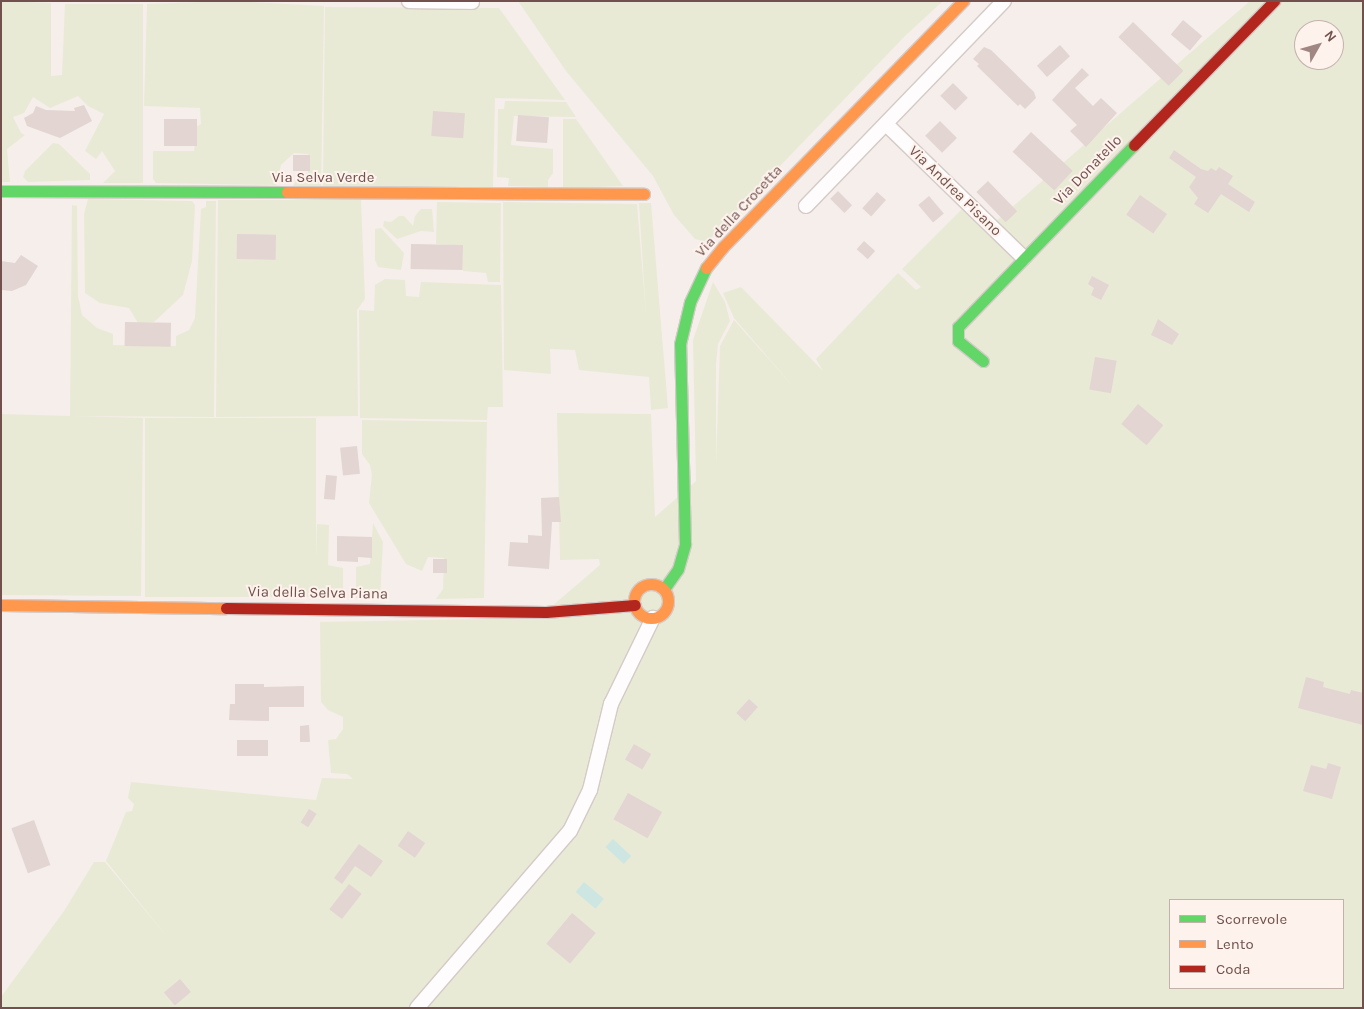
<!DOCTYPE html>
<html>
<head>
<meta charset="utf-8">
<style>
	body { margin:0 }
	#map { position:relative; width:1364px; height:1009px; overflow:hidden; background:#f6eeea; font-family:Karla,sans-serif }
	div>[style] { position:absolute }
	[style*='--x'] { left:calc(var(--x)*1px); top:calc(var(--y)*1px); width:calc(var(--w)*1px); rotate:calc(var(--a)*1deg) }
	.green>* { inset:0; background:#e8ead6; transform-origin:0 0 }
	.water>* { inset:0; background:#cee6e1; transform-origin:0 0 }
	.building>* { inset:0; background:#e2d5d2; transform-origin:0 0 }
	.roads { filter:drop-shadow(1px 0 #d4cac7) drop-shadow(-1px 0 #d4cac7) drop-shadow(0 1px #d4cac7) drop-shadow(0 -1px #d4cac7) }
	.street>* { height:14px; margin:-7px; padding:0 7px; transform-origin:7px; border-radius:7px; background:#fefcfc }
	.fast>* { height:11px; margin:-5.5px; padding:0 5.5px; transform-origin:5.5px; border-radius:5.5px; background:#63d668 }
	.slow>* { height:11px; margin:-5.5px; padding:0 5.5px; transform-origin:5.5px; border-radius:5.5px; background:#ff974d }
	.slow>.ring { margin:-5.5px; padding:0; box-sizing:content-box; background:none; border:11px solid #ff974d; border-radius:50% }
	.jam>* { height:11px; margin:-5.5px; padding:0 5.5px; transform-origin:5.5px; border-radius:5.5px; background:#b3261e }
	span { translate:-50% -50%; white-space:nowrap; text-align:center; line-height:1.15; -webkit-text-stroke:4px #fdf2ec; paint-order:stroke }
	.street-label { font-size:15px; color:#71504d }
	.frame { position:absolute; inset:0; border:2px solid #71504d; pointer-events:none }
	.legend { position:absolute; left:1169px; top:899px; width:175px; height:90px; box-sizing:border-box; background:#fdf2ec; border:1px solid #c5b1ac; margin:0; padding:6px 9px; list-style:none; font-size:15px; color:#71504d }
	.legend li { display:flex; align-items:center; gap:10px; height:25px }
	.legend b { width:25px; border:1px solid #c5b1ac }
	.north { position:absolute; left:1294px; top:20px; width:50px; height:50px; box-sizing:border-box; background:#fdf2ec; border:1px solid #c5b1ac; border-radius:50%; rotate:52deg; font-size:14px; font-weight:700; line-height:20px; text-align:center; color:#71504d }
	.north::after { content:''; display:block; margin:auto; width:18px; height:22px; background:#a08784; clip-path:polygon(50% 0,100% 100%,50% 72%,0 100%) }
</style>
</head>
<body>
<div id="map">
	<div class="green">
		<div style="clip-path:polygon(1px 1px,51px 3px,51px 76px,62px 75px,65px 4px,143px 4px,143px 183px,103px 183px,115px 171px,102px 151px,96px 159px,85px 151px,104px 114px,88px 106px,78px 96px,50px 108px,33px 97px,24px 113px,13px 117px,21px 133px,25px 135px,7px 149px,10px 182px,1px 182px)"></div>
		<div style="clip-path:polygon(231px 1px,324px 6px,321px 187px,293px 186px,299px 175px,308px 173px,308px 154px,294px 153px,281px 165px,276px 185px,156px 183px,153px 179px,153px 151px,194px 151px,196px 127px,201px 124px,200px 108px,144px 106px,147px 4px)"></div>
		<div style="clip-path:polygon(518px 1px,943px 1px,906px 35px,707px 242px,695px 239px,674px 215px,653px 176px,566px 71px)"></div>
		<div style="clip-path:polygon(evenodd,1250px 1px,1363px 1px,1363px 1008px,1px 1008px,1px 997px,64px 911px,94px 862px,105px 862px,169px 939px,106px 861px,126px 812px,132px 811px,134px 804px,128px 798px,131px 782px,316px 800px,322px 778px,353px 779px,347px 774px,331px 773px,328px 740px,336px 739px,343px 729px,343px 717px,328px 710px,321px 702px,320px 622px,538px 618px,600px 565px,599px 559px,560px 560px,557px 413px,651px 414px,655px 517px,696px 481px,693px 340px,713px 282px,725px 302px,730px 321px,718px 344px,716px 365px,716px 464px,720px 346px,734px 320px,798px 392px,734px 318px,723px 293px,741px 287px,823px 371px,816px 359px,898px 273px,916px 290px,921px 287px,902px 269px,965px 206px,988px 228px,1250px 1px,1304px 30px,1334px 30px,1334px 60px,1304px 60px,1304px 30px,1250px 1px,1170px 900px,1343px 900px,1343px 988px,1170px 988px,1170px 900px)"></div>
		<div style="clip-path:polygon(325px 7px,499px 8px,565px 100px,495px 98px,493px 188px,323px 186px)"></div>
		<div style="clip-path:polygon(505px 101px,566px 102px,576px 117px,514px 116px,511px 145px,553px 149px,553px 173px,548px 180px,548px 187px,508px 186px,509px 178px,497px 177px,498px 109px,504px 109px)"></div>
		<div style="clip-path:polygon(563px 119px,576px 119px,623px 186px,563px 188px)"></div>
		<div style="clip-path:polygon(53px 143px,59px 144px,90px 174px,90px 180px,28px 182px,23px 177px,25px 171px)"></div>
		<div style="clip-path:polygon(88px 199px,192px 201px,195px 205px,192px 261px,183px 295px,154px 322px,138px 323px,129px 308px,100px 303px,85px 293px,84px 214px)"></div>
		<div style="clip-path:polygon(218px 200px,361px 200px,365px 299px,357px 310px,358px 416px,216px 417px)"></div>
		<div style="clip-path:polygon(206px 201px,216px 201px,214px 417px,74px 416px,143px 418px,141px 596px,1px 595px,1px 414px,70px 416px,72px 205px,77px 206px,78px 296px,82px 315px,97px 328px,113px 334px,113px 345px,176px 346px,176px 336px,189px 330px,195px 318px,201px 209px,206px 207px)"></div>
		<div style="clip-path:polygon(437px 202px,501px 203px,500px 282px,488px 282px,486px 273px,463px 271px,463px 246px,436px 244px)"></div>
		<div style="clip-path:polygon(503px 202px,637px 204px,646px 315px,639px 203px,651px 203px,668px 408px,651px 410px,649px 377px,579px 370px,575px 350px,550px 349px,551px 374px,504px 370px)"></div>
		<div style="clip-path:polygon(421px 209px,432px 209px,434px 232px,421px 231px,397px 239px,383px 226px,384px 221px,391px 222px,399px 216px,404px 216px,413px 226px,415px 216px)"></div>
		<div style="clip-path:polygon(381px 228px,404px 253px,401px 270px,378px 267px,375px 260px,375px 229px)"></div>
		<div style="clip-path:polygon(385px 279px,405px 280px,406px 296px,419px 297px,421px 282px,501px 285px,503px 407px,488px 407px,487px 420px,360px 418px,359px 310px,374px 311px,375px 285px)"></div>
		<div style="left:145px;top:418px;width:171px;height:179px"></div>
		<div style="clip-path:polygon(362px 420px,487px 422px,484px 598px,436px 599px,443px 589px,444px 558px,428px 557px,422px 571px,406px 564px,369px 503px,372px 475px,370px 465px,362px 454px)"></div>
		<div style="clip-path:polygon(373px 523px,383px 542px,380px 598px,356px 598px,356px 567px,370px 564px)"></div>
		<div style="clip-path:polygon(317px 524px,329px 525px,328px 565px,343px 568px,343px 598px,315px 596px)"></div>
	</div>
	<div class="water">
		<div style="left:613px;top:839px;width:25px;height:11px;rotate:43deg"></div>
		<div style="left:584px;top:882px;width:26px;height:13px;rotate:40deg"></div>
	</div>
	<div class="building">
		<div style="left:1183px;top:20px;width:25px;height:19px;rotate:40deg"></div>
		<div style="left:1133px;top:22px;width:70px;height:21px;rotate:44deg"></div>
		<div style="left:1060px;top:45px;width:15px;height:31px;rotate:48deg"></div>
		<div style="clip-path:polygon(984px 47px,991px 50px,1034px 92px,1036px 98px,1025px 109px,1020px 104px,1018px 106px,977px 66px,979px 64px,973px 59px)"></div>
		<div style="clip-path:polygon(1082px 68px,1089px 75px,1075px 88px,1093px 106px,1101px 98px,1117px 113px,1086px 147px,1070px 131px,1077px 125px,1052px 100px)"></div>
		<div style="left:953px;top:83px;width:21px;height:18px;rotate:45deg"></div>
		<div style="clip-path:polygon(84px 105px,92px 121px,60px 138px,27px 126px,24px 118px,33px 113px,36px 106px,46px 110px,75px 111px,74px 108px)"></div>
		<div style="left:433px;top:111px;width:32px;height:25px;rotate:4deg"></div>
		<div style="left:518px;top:115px;width:31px;height:26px;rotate:4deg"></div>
		<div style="left:164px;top:119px;width:33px;height:27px"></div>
		<div style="left:940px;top:121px;width:24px;height:21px;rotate:45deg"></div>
		<div style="left:1031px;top:132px;width:57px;height:27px;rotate:43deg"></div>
		<div style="clip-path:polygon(1174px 150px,1201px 169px,1208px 171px,1211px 168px,1216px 171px,1219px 167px,1233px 176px,1228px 184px,1255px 202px,1249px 212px,1221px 194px,1208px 213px,1194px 204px,1198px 198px,1189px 187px,1196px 177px,1169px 158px)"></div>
		<div style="left:310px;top:155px;width:16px;height:17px;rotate:90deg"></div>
		<div style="left:988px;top:181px;width:42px;height:16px;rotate:46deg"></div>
		<div style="left:838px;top:191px;width:20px;height:11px;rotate:45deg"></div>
		<div style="left:877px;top:192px;width:12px;height:22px;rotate:42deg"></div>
		<div style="left:1140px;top:195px;width:33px;height:24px;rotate:35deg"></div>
		<div style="left:929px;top:196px;width:23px;height:14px;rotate:50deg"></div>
		<div style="left:237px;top:234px;width:39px;height:25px;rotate:1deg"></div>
		<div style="left:864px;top:241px;width:15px;height:11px;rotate:42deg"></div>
		<div style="left:411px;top:244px;width:52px;height:25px;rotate:1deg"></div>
		<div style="clip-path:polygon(21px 255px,38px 266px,26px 285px,12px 291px,1px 290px,1px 261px,15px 263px)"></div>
		<div style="clip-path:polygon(1092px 276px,1109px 285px,1101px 300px,1091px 295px,1094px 288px,1088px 284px)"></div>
		<div style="clip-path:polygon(1158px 319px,1179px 334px,1172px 345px,1151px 335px)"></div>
		<div style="left:125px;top:322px;width:46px;height:24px;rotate:1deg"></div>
		<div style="left:1095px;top:357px;width:22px;height:33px;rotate:10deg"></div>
		<div style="left:1138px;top:404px;width:33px;height:26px;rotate:40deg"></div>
		<div style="left:357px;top:446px;width:28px;height:17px;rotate:84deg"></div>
		<div style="left:326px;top:475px;width:11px;height:24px;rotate:5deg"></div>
		<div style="clip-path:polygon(559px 497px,561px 522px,552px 522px,549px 569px,508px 566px,510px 542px,528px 543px,528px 535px,542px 536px,541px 498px)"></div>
		<div style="clip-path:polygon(337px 536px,372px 537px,372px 558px,358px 557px,358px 562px,337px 561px)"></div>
		<div style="left:433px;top:559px;width:14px;height:14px"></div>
		<div style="clip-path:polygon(1306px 677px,1324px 682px,1323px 687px,1350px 694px,1351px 690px,1363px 693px,1363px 725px,1298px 708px)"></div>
		<div style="clip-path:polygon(235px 684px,264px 684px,264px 687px,304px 686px,304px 707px,269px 707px,269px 721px,229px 720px,230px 704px,235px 704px)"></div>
		<div style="left:749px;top:699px;width:12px;height:19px;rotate:42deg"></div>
		<div style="clip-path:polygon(309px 725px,310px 742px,300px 742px,300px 726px)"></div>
		<div style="left:237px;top:740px;width:31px;height:16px"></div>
		<div style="left:634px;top:744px;width:20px;height:18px;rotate:30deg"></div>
		<div style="clip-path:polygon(1328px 763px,1341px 767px,1332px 799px,1303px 791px,1311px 765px,1326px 769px)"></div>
		<div style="left:628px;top:793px;width:39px;height:30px;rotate:29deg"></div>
		<div style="left:309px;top:809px;width:9px;height:16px;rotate:32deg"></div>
		<div style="left:34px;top:820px;width:48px;height:24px;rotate:70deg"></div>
		<div style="left:408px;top:831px;width:21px;height:18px;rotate:35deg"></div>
		<div style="clip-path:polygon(359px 844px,383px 861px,371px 877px,355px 866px,342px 884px,334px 878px)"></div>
		<div style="left:349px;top:884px;width:16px;height:32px;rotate:38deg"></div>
		<div style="left:572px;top:913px;width:31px;height:40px;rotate:40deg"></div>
		<div style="left:180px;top:979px;width:17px;height:21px;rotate:50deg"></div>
	</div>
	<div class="roads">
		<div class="street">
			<div style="--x:409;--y:1;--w:63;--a:0.9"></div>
			<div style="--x:886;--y:124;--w:192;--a:44.2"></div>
			<div style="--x:806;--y:206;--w:285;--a:-46"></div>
			<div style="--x:417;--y:1008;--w:234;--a:-49.2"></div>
			<div style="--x:570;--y:831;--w:46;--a:-64"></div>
			<div style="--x:590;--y:790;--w:89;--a:-76.3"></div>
			<div style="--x:611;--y:704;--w:96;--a:-64"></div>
		</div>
		<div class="fast">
			<div style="--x:1;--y:191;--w:286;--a:0.2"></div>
			<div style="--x:983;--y:361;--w:32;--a:-141"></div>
			<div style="--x:958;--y:341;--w:14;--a:-90"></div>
			<div style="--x:958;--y:327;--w:253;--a:-46"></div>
			<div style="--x:664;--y:589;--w:24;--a:-55"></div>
			<div style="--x:678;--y:569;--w:26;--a:-74"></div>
			<div style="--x:685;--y:544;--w:200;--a:-91.4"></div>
			<div style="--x:680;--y:344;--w:43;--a:-76.6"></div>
			<div style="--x:690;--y:302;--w:38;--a:-65"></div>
		</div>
		<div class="slow">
			<div style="--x:287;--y:192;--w:357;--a:0.3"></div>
			<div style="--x:706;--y:268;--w:27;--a:-51"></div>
			<div style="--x:723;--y:247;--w:344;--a:-45.7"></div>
			<div class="ring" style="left:634px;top:584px;width:23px;height:23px"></div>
			<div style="--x:1;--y:605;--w:225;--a:0.8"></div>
		</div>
		<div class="jam">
			<div style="--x:1134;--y:145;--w:201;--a:-45.8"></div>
			<div style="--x:226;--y:608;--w:320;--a:0.7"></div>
			<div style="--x:546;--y:612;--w:89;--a:-4.5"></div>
		</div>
	</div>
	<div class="street-label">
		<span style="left:1088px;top:170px;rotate:-46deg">Via Donatello</span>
		<span style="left:323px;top:178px">Via Selva Verde</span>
		<span style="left:955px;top:191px;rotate:44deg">Via Andrea Pisano</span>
		<span style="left:739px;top:211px;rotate:-47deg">Via della Crocetta</span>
		<span style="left:318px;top:593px;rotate:1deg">Via della Selva Piana</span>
	</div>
	<div class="frame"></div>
	<ul class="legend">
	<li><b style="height:6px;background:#63d668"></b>Scorrevole</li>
	<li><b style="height:6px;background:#ff974d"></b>Lento</li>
	<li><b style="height:6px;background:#b3261e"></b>Coda</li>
	</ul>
	<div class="north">N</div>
</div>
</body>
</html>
